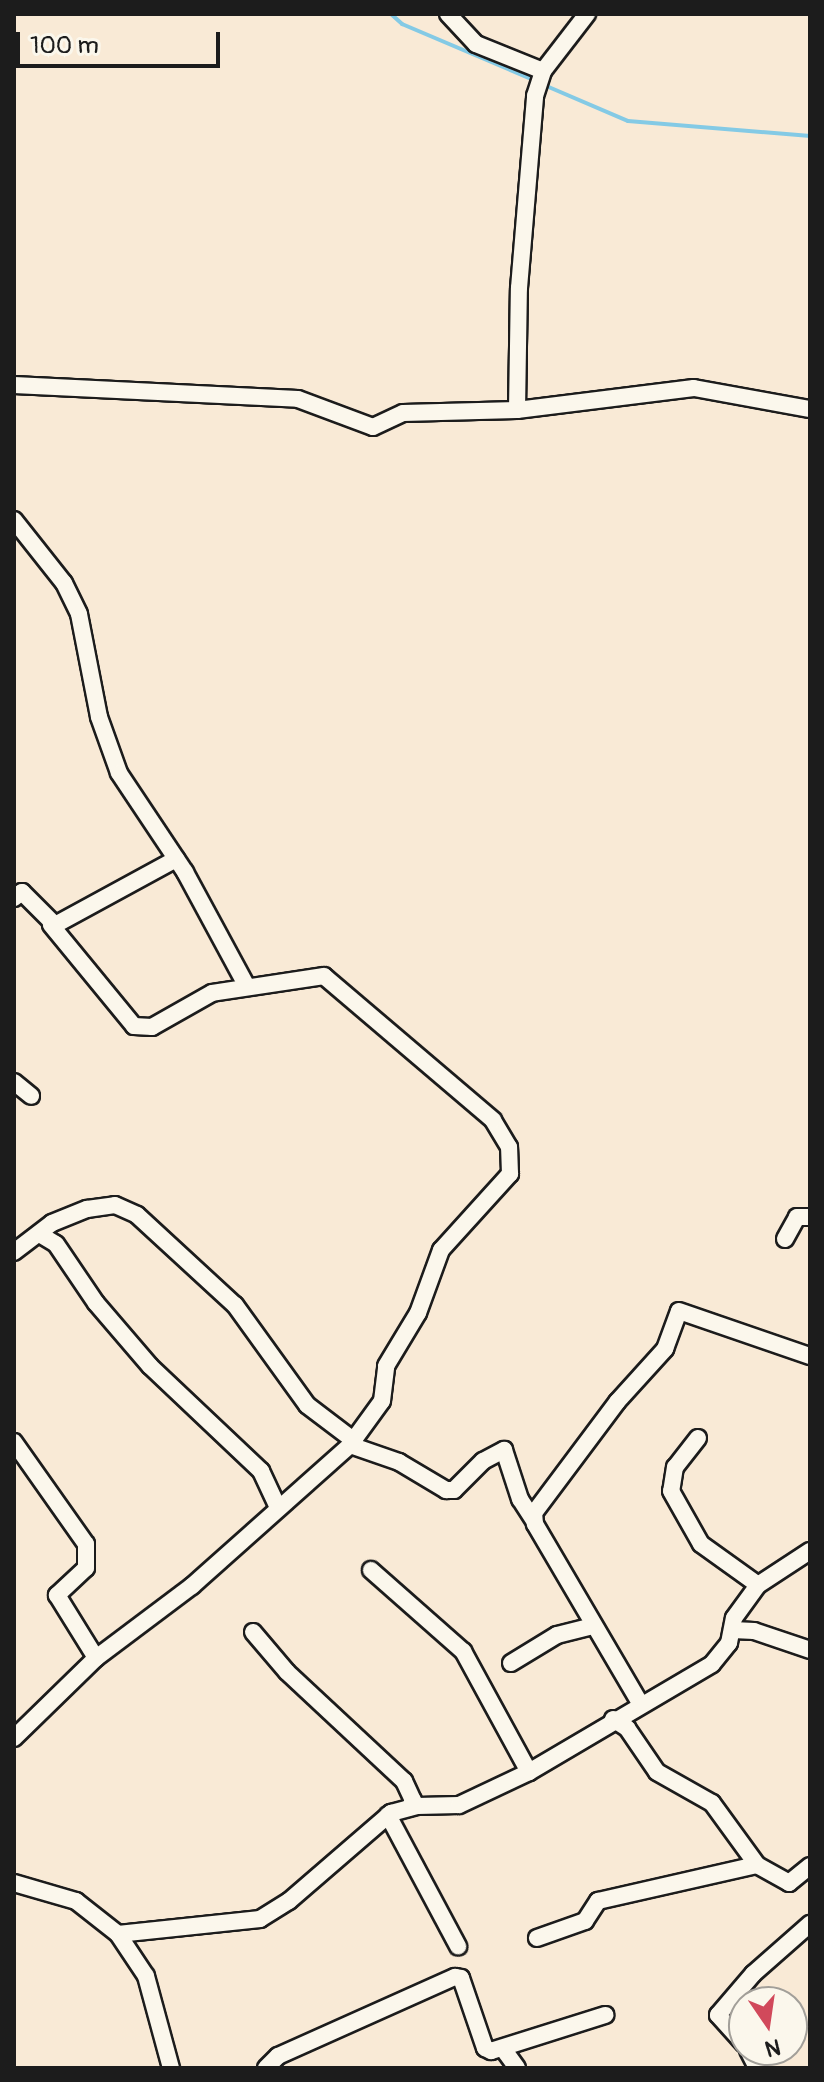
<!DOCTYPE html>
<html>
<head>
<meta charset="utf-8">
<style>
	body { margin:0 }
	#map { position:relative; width:824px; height:2082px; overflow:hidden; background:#f9ead6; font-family:Pangolin,sans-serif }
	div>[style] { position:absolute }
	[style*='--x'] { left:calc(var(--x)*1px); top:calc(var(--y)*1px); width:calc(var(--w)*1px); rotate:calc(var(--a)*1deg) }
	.stream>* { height:4px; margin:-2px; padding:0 2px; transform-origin:2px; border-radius:2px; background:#84cae5 }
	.roads { filter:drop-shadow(2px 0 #1c1c1c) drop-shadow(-2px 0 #1c1c1c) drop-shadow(0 2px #1c1c1c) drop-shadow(0 -2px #1c1c1c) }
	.minor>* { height:16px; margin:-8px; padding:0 8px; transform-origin:8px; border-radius:8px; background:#fbf7ec }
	span { translate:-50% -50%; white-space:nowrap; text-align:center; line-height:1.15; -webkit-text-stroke:6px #fbf7ec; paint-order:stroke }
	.frame { position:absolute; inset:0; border:16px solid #1c1c1c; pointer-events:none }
	.north { position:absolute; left:728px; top:1986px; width:80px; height:80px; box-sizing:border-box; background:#fbf7ec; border:2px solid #a29f99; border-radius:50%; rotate:167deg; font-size:22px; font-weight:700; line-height:32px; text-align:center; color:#1c1c1c }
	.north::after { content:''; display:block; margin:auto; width:28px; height:36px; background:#d1495b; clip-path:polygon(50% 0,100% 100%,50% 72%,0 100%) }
	.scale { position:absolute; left:16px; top:32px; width:204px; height:36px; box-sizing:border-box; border:4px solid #1c1c1c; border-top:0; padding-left:10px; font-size:24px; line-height:28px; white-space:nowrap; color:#1c1c1c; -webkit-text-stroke:6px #fbf7ec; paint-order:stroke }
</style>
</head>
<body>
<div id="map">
	<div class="stream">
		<div style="--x:391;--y:14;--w:15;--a:42"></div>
		<div style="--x:402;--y:24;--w:146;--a:23"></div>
		<div style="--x:544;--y:85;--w:91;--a:23.2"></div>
		<div style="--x:628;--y:121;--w:183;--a:4.7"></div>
	</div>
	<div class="roads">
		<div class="minor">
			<div style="--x:448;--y:14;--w:41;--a:47"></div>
			<div style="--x:476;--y:44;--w:72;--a:21.9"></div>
			<div style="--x:14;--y:385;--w:284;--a:2.8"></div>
			<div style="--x:298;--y:399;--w:80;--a:20.5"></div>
			<div style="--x:373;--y:427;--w:33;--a:-25"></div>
			<div style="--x:403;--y:413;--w:114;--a:-1.5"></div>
			<div style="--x:517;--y:410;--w:178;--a:-7.1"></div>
			<div style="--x:694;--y:388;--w:118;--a:10.3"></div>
			<div style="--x:517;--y:410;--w:122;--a:-89.1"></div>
			<div style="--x:519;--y:288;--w:193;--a:-85.2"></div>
			<div style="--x:535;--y:96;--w:26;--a:-72"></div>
			<div style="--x:543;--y:71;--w:72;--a:-52.3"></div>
			<div style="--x:14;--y:520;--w:80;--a:51.6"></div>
			<div style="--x:64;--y:583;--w:34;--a:64"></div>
			<div style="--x:79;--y:614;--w:105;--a:79"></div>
			<div style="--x:99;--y:717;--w:59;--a:70.3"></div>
			<div style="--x:119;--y:773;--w:119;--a:56.3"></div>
			<div style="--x:185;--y:872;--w:128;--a:61.6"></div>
			<div style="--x:14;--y:898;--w:10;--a:-37"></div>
			<div style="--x:22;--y:892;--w:47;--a:45"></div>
			<div style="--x:55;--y:925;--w:138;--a:-28.6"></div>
			<div style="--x:14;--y:1082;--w:22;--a:39"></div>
			<div style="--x:41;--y:1235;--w:17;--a:31"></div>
			<div style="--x:56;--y:1244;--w:71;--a:55.9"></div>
			<div style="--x:96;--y:1303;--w:83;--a:49.4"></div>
			<div style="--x:150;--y:1366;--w:153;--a:43.4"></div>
			<div style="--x:261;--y:1471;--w:40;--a:65"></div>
			<div style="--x:785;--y:1239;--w:25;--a:-61"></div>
			<div style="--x:797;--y:1217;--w:13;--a:0"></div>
			<div style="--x:14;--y:1252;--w:48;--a:-37.3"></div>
			<div style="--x:52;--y:1223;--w:38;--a:-22"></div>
			<div style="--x:87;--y:1209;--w:28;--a:-8"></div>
			<div style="--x:115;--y:1205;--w:24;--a:24"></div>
			<div style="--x:137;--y:1215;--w:133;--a:42.6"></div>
			<div style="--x:235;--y:1305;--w:123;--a:54.2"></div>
			<div style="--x:307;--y:1405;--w:56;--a:37.1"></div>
			<div style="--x:698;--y:1438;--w:37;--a:128"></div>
			<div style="--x:675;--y:1467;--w:24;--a:99"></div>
			<div style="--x:671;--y:1491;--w:61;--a:60.5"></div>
			<div style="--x:701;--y:1544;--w:70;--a:35.7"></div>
			<div style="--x:14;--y:1442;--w:125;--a:54.8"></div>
			<div style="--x:86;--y:1544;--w:24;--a:90"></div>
			<div style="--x:86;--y:1568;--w:40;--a:137"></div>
			<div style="--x:57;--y:1595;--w:74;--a:58.2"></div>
			<div style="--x:350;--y:1445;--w:52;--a:19.1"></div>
			<div style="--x:399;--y:1462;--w:55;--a:30.8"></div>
			<div style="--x:446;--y:1490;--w:8;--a:0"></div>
			<div style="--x:454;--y:1490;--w:41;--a:-45"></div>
			<div style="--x:483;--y:1461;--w:24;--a:-28"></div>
			<div style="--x:504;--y:1450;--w:52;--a:71.9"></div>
			<div style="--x:520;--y:1499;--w:24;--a:57"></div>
			<div style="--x:371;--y:1570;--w:123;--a:41.4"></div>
			<div style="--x:463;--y:1651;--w:138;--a:61.4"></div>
			<div style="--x:733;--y:1630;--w:21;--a:3"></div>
			<div style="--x:754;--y:1631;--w:59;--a:18.7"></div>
			<div style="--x:253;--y:1632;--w:52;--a:49.6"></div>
			<div style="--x:287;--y:1672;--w:160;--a:43"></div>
			<div style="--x:404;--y:1781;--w:21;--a:65"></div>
			<div style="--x:413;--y:1800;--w:8;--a:113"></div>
			<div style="--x:511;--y:1663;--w:54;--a:-31.3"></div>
			<div style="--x:557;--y:1635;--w:37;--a:-14"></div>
			<div style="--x:640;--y:1703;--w:208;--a:-120.4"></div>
			<div style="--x:535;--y:1524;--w:11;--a:-95"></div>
			<div style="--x:534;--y:1513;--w:139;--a:-53.2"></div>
			<div style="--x:617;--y:1402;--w:72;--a:-47.8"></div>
			<div style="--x:665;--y:1349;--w:40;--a:-69.8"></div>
			<div style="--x:679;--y:1311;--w:139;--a:19"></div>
			<div style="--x:613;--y:1719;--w:17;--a:33"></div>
			<div style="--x:627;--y:1728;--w:53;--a:55.7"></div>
			<div style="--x:657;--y:1772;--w:63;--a:29.4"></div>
			<div style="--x:712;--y:1803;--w:77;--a:54"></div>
			<div style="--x:757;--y:1865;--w:37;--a:29"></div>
			<div style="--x:789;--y:1883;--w:27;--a:-39"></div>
			<div style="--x:14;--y:1738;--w:115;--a:-44.3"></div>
			<div style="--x:96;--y:1658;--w:120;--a:-36.9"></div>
			<div style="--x:192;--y:1586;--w:212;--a:-41.7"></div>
			<div style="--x:350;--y:1445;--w:54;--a:-54"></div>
			<div style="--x:382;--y:1401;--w:35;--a:-83"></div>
			<div style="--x:386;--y:1366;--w:62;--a:-58.9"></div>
			<div style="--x:418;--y:1313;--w:67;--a:-69.9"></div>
			<div style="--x:441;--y:1250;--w:103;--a:-47.8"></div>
			<div style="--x:510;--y:1174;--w:27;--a:-92"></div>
			<div style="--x:509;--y:1147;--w:31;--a:-121"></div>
			<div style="--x:493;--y:1120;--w:222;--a:-139.6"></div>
			<div style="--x:324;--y:976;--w:113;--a:171.4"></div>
			<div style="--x:212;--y:993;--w:69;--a:150.5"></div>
			<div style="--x:152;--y:1027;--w:18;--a:-177"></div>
			<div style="--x:134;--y:1026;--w:131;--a:-129.4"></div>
			<div style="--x:388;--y:1815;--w:149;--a:61.9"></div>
			<div style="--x:14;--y:1883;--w:65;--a:16.2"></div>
			<div style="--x:76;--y:1901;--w:53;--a:38.2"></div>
			<div style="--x:118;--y:1934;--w:50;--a:56.3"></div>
			<div style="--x:146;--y:1976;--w:95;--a:74.8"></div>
			<div style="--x:118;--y:1934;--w:143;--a:-6"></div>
			<div style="--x:260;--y:1919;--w:34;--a:-32"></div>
			<div style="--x:289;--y:1901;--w:135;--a:-40.8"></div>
			<div style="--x:391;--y:1813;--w:27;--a:-15"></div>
			<div style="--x:417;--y:1806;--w:42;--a:-1.4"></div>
			<div style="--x:459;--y:1805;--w:77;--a:-25.2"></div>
			<div style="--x:529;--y:1772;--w:212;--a:-30.5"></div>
			<div style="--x:712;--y:1664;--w:27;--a:-51"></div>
			<div style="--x:729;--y:1643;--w:25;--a:-79"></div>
			<div style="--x:734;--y:1618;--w:41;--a:-54"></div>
			<div style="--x:758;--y:1585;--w:62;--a:-33.2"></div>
			<div style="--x:537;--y:1938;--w:51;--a:-19.5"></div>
			<div style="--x:585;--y:1921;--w:24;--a:-57"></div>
			<div style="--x:598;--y:1901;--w:163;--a:-12.8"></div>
			<div style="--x:744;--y:2044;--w:39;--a:-132"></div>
			<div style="--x:718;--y:2015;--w:54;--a:-49.5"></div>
			<div style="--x:753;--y:1974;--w:76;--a:-41.3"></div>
			<div style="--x:504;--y:2050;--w:22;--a:54"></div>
			<div style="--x:748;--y:2050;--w:20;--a:63"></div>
			<div style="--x:266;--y:2068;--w:17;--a:-45"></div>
			<div style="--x:278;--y:2056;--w:194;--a:-24.1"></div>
			<div style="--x:455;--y:1977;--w:6;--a:9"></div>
			<div style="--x:461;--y:1978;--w:74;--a:71.1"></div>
			<div style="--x:485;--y:2048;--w:7;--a:27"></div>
			<div style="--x:491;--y:2051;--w:120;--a:-17.5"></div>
		</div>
	</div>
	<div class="frame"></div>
	<div class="north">N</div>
	<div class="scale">100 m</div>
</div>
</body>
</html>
